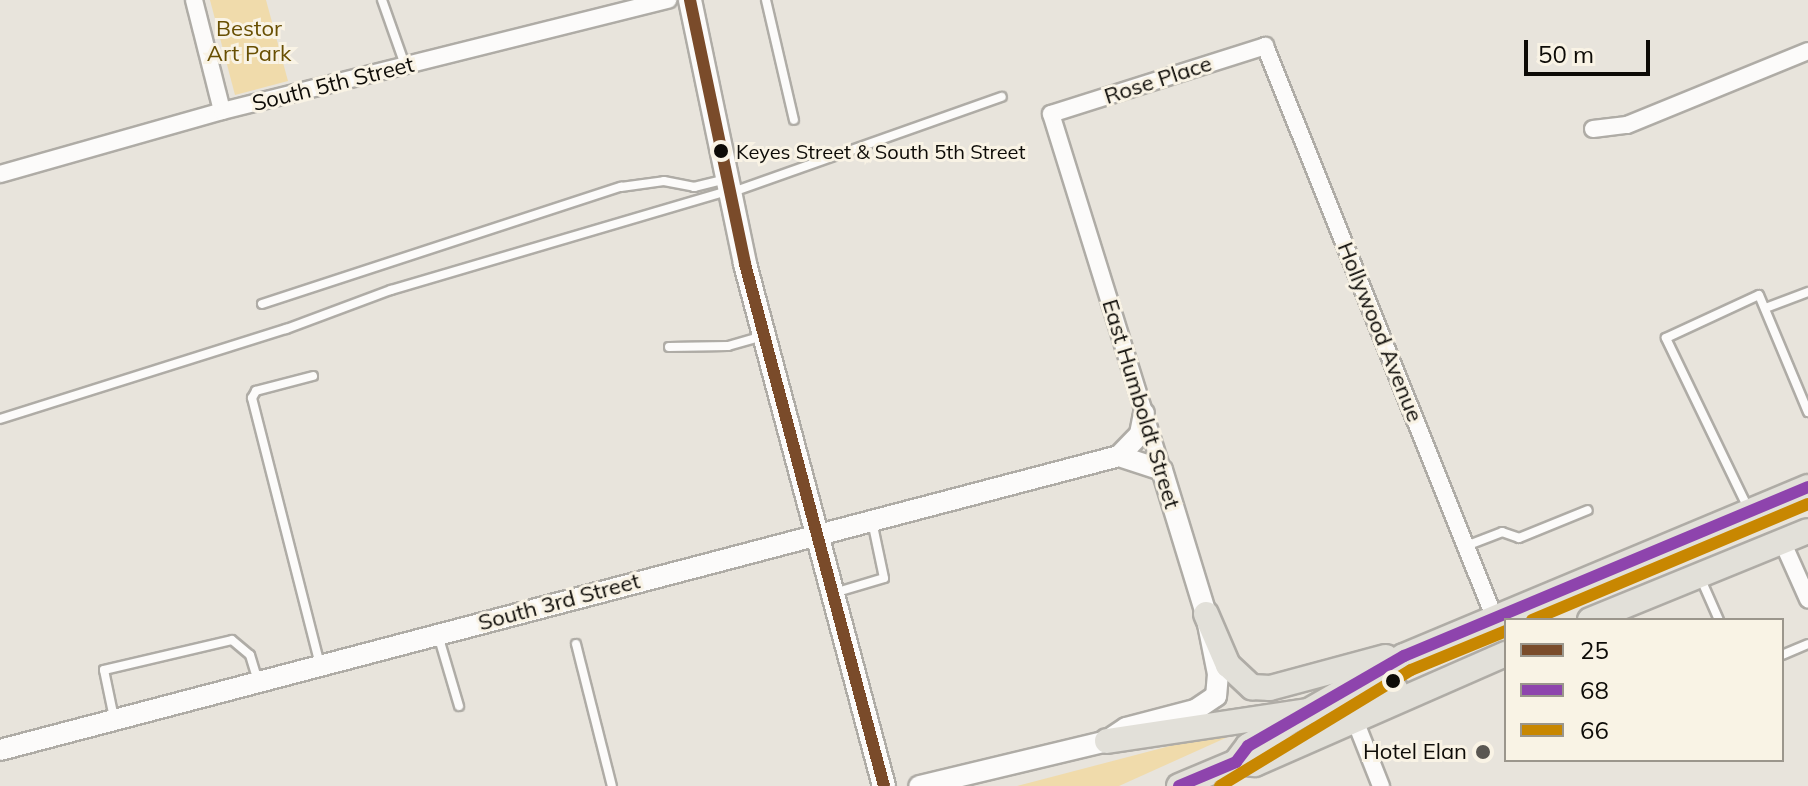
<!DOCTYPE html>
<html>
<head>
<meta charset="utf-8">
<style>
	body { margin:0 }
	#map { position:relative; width:1808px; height:786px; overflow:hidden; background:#e8e4dc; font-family:Mulish,sans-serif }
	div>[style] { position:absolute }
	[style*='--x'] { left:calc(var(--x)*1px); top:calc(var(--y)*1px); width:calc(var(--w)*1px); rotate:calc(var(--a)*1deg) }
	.green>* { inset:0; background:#f0dbab }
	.roads { filter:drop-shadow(2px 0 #afaca6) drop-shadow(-2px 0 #afaca6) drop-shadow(0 2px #afaca6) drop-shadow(0 -2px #afaca6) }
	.service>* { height:8px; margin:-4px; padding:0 4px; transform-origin:4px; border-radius:4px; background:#fcfbfa }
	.minor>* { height:16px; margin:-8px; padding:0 8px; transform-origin:8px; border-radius:8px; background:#fcfbfa }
	.tertiary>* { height:20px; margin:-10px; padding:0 10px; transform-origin:10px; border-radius:10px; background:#fcfbfa }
	.secondary>* { height:22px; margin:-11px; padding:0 11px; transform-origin:11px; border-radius:11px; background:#fcfbfa }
	.primary>* { height:24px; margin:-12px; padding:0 12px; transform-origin:12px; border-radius:12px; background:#e2e0d9 }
	.bus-1>* { height:12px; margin:-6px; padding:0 6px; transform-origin:6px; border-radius:6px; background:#7a4b2a }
	.bus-2>* { height:12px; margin:-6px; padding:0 6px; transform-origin:6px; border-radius:6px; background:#8e44ad }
	.bus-3>* { height:12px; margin:-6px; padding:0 6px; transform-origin:6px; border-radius:6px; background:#c88701 }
	.dots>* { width:22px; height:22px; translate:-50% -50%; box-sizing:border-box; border:4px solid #f9f3e5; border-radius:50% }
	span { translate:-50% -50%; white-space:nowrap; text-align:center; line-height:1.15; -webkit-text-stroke:6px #f9f3e5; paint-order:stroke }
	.bus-label { font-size:20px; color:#0d0b07 }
	.left { translate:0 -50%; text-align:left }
	.park-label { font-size:22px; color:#684f02 }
	.street-label { font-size:22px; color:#0d0b07 }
	.poi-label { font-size:22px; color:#0d0b07 }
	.right { translate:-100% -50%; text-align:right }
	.legend { position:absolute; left:1504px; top:618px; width:280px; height:144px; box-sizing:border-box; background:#f9f3e5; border:2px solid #9b968c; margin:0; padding:10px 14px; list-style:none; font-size:24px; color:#0d0b07 }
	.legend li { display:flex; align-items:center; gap:16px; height:40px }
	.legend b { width:40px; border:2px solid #9b968c }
	.scale { position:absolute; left:1524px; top:40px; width:126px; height:36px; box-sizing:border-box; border:4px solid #0d0b07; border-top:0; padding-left:10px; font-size:24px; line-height:28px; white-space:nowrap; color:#0d0b07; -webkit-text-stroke:6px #f9f3e5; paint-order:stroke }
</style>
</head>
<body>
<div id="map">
	<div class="green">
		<div style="clip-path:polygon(210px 0,266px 0,288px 81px,235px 95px)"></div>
		<div style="clip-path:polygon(1241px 731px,1119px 786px,1017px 786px,1189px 741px)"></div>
	</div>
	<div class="roads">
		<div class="service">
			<div style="--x:382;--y:0;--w:69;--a:70.5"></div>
			<div style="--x:766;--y:0;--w:123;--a:76.9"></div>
			<div style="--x:733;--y:192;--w:285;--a:-19.5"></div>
			<div style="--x:262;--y:304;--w:378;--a:-18.1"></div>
			<div style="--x:621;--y:187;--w:43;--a:-7.9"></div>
			<div style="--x:664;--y:181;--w:31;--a:11"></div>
			<div style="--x:694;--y:187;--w:33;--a:-14"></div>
			<div style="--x:1768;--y:307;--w:43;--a:-20.6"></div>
			<div style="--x:669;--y:347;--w:59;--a:-1"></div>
			<div style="--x:728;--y:346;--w:36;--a:-16"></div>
			<div style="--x:313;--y:376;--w:59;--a:165.3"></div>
			<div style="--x:256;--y:391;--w:8;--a:120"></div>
			<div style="--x:252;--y:398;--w:276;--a:75.7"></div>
			<div style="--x:0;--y:419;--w:300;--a:-17.5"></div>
			<div style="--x:286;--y:329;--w:112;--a:-20.4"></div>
			<div style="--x:391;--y:290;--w:351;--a:-16.4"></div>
			<div style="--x:1748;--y:508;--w:189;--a:-115.8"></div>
			<div style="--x:1666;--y:338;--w:102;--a:-24.8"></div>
			<div style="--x:1759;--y:295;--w:127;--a:67.3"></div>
			<div style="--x:1466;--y:546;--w:39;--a:-21"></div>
			<div style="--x:1502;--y:532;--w:18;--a:19"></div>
			<div style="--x:1519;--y:538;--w:74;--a:-22.1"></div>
			<div style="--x:1700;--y:577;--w:47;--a:66.2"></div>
			<div style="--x:834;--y:593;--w:52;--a:-16.7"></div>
			<div style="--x:884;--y:578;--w:58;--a:-101.9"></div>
			<div style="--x:438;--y:635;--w:74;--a:73.5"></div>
			<div style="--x:576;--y:644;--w:146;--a:75.8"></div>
			<div style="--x:1782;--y:655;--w:28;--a:-23"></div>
			<div style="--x:114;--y:718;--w:49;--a:-101.8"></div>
			<div style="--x:104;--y:670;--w:131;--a:-13.2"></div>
			<div style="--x:232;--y:640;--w:23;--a:40"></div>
			<div style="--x:250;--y:655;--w:27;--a:73"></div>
		</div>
		<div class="minor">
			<div style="--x:194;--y:0;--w:114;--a:75.8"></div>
			<div style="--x:1593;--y:129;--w:34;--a:-7"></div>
			<div style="--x:1627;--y:125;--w:196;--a:-22.2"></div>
			<div style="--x:0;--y:174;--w:231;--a:-15.8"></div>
			<div style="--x:222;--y:111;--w:460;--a:-14"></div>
			<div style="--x:1162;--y:470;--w:373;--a:-107.3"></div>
			<div style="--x:1051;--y:114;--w:225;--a:-17.6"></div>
			<div style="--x:1265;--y:46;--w:617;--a:68.13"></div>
			<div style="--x:1782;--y:541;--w:64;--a:65.9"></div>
			<div style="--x:1356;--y:723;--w:68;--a:68.4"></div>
		</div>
		<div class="tertiary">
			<div style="--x:1119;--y:456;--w:30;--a:-46"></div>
			<div style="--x:1140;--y:434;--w:21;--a:-79"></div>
			<div style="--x:0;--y:750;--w:1157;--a:-14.72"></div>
			<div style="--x:1119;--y:456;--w:45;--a:18"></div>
			<div style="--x:1162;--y:470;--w:151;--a:73"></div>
			<div style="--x:1206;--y:614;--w:61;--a:78.7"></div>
			<div style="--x:1218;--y:674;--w:22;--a:95"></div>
			<div style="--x:1216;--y:696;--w:25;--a:146"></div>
			<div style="--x:1195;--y:710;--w:71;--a:165.4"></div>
			<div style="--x:1126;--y:728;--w:23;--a:146"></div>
			<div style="--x:1107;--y:741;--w:193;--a:166.5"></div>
		</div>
		<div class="secondary">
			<div style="--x:690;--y:0;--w:270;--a:78.2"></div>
			<div style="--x:745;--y:264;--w:540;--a:75.09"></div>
		</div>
		<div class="primary">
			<div style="--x:1206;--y:614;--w:56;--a:66.7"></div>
			<div style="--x:1228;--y:665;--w:33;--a:43"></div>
			<div style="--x:1252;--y:687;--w:18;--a:3"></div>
			<div style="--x:1270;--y:688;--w:120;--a:-15"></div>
			<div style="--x:1590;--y:620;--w:235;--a:-22.2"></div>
			<div style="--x:1107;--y:741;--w:251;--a:-8.5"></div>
			<div style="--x:1355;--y:704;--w:43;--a:-21.8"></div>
			<div style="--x:1236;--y:762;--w:20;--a:-53"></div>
			<div style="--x:1248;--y:746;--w:180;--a:-30"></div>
			<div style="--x:1404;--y:656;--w:438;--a:-22.7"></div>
			<div style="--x:1179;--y:786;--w:62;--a:-22.8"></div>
			<div style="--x:1236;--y:762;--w:19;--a:6"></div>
			<div style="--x:1255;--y:764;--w:274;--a:-23.7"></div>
		</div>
	</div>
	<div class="bus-1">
		<div style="--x:690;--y:0;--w:270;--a:78.2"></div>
		<div style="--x:745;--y:264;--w:540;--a:75.09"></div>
	</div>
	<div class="bus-2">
		<div style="--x:1179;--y:786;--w:62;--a:-22.8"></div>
		<div style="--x:1236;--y:762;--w:20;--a:-53"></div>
		<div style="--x:1248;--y:746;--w:180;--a:-30"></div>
		<div style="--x:1404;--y:656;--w:438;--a:-22.7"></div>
	</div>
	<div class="bus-3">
		<div style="--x:1532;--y:620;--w:299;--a:-22.8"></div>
		<div style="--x:1220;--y:786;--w:223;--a:-31.3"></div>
		<div style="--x:1411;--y:670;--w:103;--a:-22.3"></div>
	</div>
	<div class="dots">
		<div style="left:721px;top:151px;background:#0d0b07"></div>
		<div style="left:1393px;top:681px;background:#0d0b07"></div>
		<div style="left:1483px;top:752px;background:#5a5752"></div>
	</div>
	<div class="bus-label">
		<span class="left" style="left:736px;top:151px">Keyes Street &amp; South 5th Street</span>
	</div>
	<div class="park-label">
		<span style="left:249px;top:41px">Bestor<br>Art Park</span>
	</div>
	<div class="street-label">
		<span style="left:1158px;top:80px;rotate:-18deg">Rose Place</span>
		<span style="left:333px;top:84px;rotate:-14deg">South 5th Street</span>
		<span style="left:1380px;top:332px;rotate:68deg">Hollywood Avenue</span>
		<span style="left:1141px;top:404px;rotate:73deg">East Humboldt Street</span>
		<span style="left:559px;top:602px;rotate:-15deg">South 3rd Street</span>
	</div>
	<div class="poi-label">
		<span class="right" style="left:1467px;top:752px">Hotel Elan</span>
	</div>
	<ul class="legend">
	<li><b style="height:10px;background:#7a4b2a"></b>25</li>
	<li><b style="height:10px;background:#8e44ad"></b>68</li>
	<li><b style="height:10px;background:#c88701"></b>66</li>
	</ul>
	<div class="scale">50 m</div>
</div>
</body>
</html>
